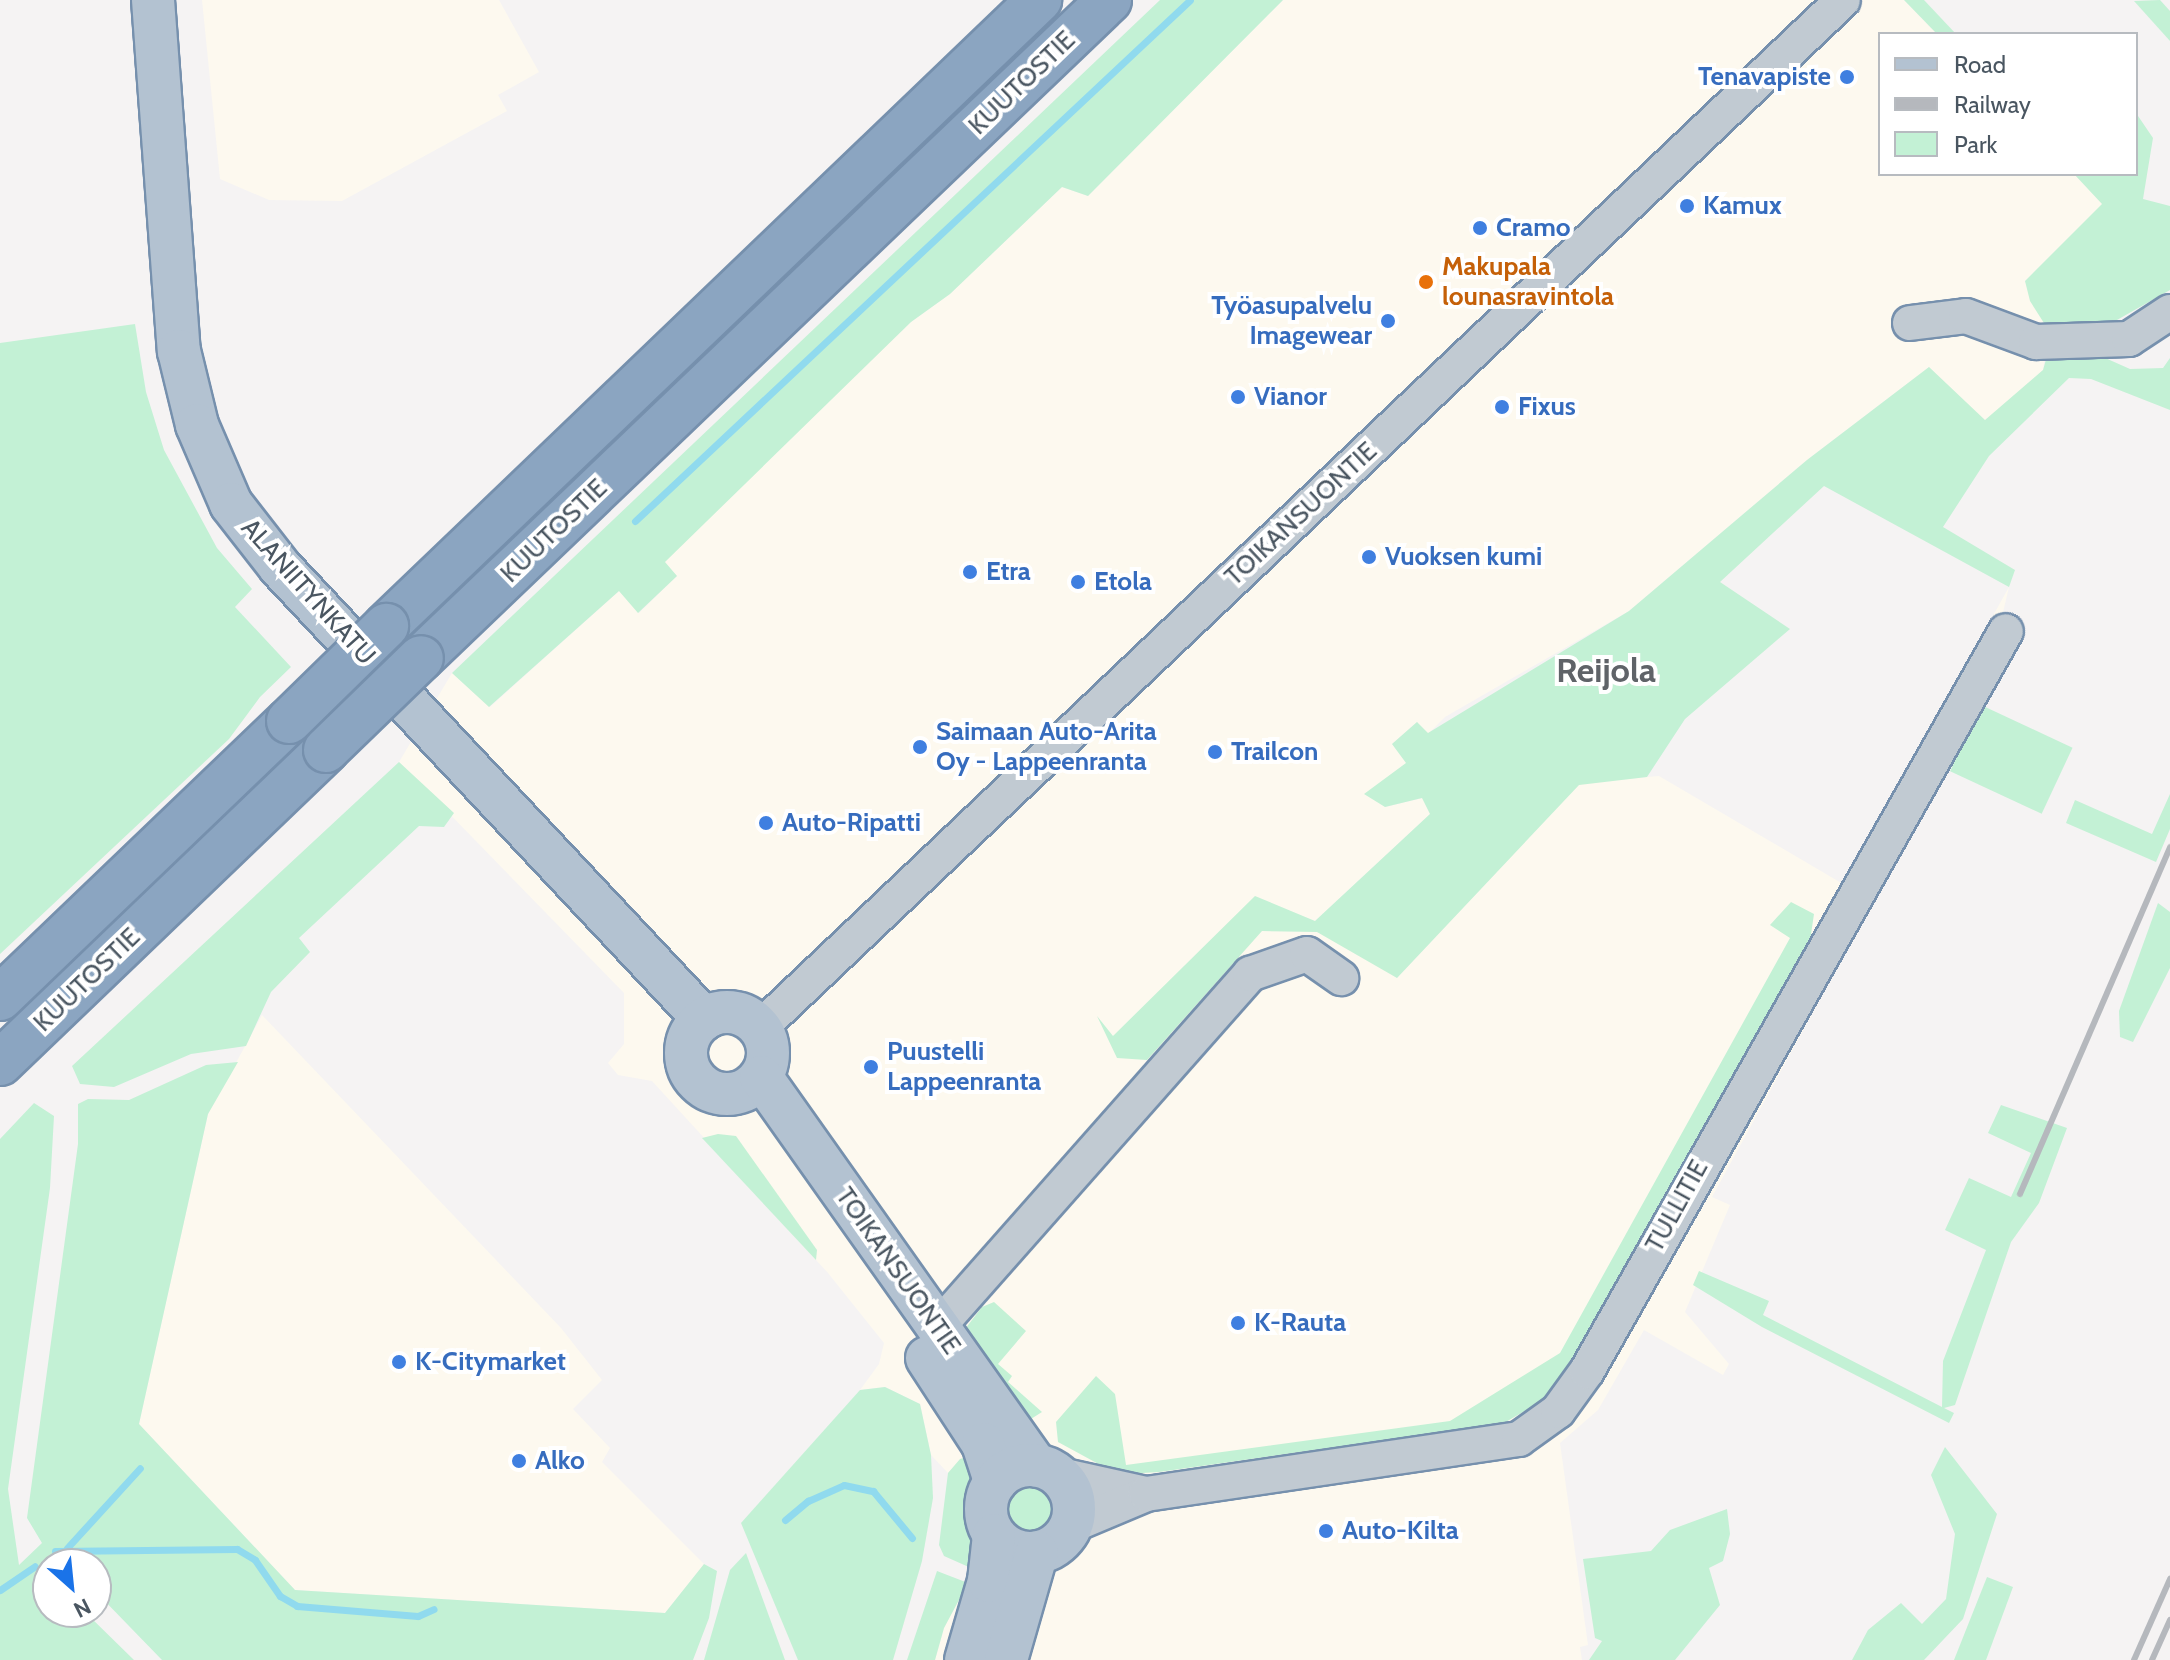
<!DOCTYPE html>
<html>
<head>
<meta charset="utf-8">
<style>
	body { margin:0 }
	#map { position:relative; width:2170px; height:1660px; overflow:hidden; background:#f5f3f3; font-family:Cabin,sans-serif }
	div>[style] { position:absolute }
	[style*='--x'] { left:calc(var(--x)*1px); top:calc(var(--y)*1px); width:calc(var(--w)*1px); rotate:calc(var(--a)*1deg) }
	.commercial>* { inset:0; background:#fdf9ef }
	.green>* { inset:0; background:#c3f1d5; transform-origin:0 0 }
	.round { border-radius:50% }
	.stream>* { height:7px; margin:-3.5px; padding:0 3.5px; transform-origin:3.5px; border-radius:3.5px; background:#90daee }
	.roads { filter:drop-shadow(2px 0 #7690ad) drop-shadow(-2px 0 #7690ad) drop-shadow(0 2px #7690ad) drop-shadow(0 -2px #7690ad) }
	.minor>* { height:34px; margin:-17px; padding:0 17px; transform-origin:17px; border-radius:17px; background:#c1cad2 }
	.major>* { height:42px; margin:-21px; padding:0 21px; transform-origin:21px; border-radius:21px; background:#b3c2d1 }
	.major>.ring { margin:-21px; padding:0; box-sizing:content-box; background:none; border:42px solid #b3c2d1; border-radius:50% }
	.highway>* { height:44px; margin:-22px; padding:0 22px; transform-origin:22px; border-radius:22px; background:#8ba5c1 }
	.rail>* { height:6px; margin:-3px; padding:0 3px; transform-origin:3px; border-radius:3px; background:#b5b8bd }
	.bridges { filter:drop-shadow(2px 0 #7690ad) drop-shadow(-2px 0 #7690ad) drop-shadow(0 2px #7690ad) drop-shadow(0 -2px #7690ad) }
	.highway-bridge>* { height:44px; margin:-22px; padding:0 22px; transform-origin:22px; border-radius:22px; background:#8ba5c1 }
	.dots>* { width:22px; height:22px; translate:-50% -50%; box-sizing:border-box; border:4px solid #fff; border-radius:50% }
	span { translate:-50% -50%; white-space:nowrap; text-align:center; line-height:1.15; -webkit-text-stroke:8px #fff; paint-order:stroke }
	.shop-label { font-size:26px; color:#366cbe; font-weight:700 }
	.right { translate:-100% -50%; text-align:right }
	.left { translate:0 -50%; text-align:left }
	.street-label { font-size:26px; color:#4a5661 }
	.food-label { font-size:26px; color:#c56008; font-weight:700 }
	.district-label { font-size:34px; color:#5f6368; font-weight:700 }
	.legend { position:absolute; left:1878px; top:32px; width:260px; height:144px; box-sizing:border-box; background:#fff; border:2px solid #b7bbc0; margin:0; padding:10px 14px; list-style:none; font-size:24px; color:#4a5661 }
	.legend li { display:flex; align-items:center; gap:16px; height:40px }
	.legend b { width:40px; border:2px solid #b7bbc0 }
	.north { position:absolute; left:32px; top:1548px; width:80px; height:80px; box-sizing:border-box; background:#fff; border:2px solid #b7bbc0; border-radius:50%; rotate:153deg; font-size:22px; font-weight:700; line-height:32px; text-align:center; color:#4a5661 }
	.north::after { content:''; display:block; margin:auto; width:28px; height:36px; background:#1a73e8; clip-path:polygon(50% 0,100% 100%,50% 72%,0 100%) }
</style>
</head>
<body>
<div id="map">
	<div class="commercial">
		<div style="clip-path:polygon(202px 0,499px 0,539px 72px,498px 95px,507px 111px,342px 201px,269px 200px,220px 179px)"></div>
		<div style="clip-path:polygon(1283px 0,1904px 0,1937px 34px,1880px 34px,1880px 174px,2074px 174px,2103px 204px,2025px 281px,2049px 331px,2043px 370px,1985px 421px,1929px 367px,1807px 460px,1629px 611px,1445px 717px,1428px 734px,1417px 722px,1392px 744px,1407px 762px,1385px 807px,1423px 798px,1430px 814px,1315px 921px,1397px 978px,1579px 784px,1647px 777px,1659px 776px,1843px 884px,2009px 587px,1981px 705px,1712px 1197px,1730px 1205px,1685px 1312px,1729px 1364px,1723px 1375px,1644px 1330px,1598px 1410px,1560px 1443px,1588px 1645px,1580px 1647px,1582px 1660px,935px 1660px,944px 1628px,968px 1583px,969px 1512px,979px 1472px,961px 1459px,948px 1473px,931px 1455px,920px 1404px,885px 1387px,860px 1390px,879px 1364px,884px 1343px,828px 1273px,652px 1081px,618px 1075px,608px 1063px,624px 1044px,624px 993px,399px 762px,452px 673px,490px 707px,619px 591px,639px 613px,677px 576px,664px 562px,911px 322px,950px 294px,1062px 187px,1088px 196px)"></div>
		<div style="clip-path:polygon(262px 1015px,561px 1328px,602px 1380px,573px 1409px,610px 1448px,602px 1462px,704px 1564px,665px 1613px,295px 1590px,139px 1424px,208px 1114px)"></div>
	</div>
	<div class="green">
		<div style="clip-path:polygon(1160px 0,1283px 0,1088px 196px,1062px 187px,950px 294px,911px 322px,665px 562px,677px 576px,638px 613px,619px 591px,489px 707px,452px 673px)"></div>
		<div style="clip-path:polygon(1904px 0,1924px 0,1956px 34px,1937px 34px)"></div>
		<div style="clip-path:polygon(2160px 0,2170px 11px,2170px 41px,2134px 1px)"></div>
		<div style="clip-path:polygon(2136px 113px,2153px 138px,2143px 199px,2170px 206px,2170px 290px,2101px 329px,2049px 331px,2030px 301px,2025px 281px,2102px 204px,2074px 174px,2136px 174px)"></div>
		<div style="clip-path:polygon(135px 324px,146px 392px,164px 450px,217px 548px,252px 589px,235px 607px,291px 667px,260px 697px,229px 739px,0 954px,0 343px)"></div>
		<div style="clip-path:polygon(2047px 356px,2103px 357px,2130px 369px,2163px 368px,2170px 358px,2170px 410px,2091px 379px,2069px 378px,1989px 456px,1943px 527px,2015px 570px,2009px 587px,1824px 486px,1720px 582px,1790px 629px,1685px 719px,1647px 777px,1579px 785px,1397px 978px,1317px 932px,1262px 931px,1147px 1060px,1117px 1058px,1097px 1016px,1113px 1036px,1255px 896px,1315px 921px,1430px 814px,1422px 798px,1385px 807px,1364px 794px,1406px 763px,1392px 744px,1417px 722px,1428px 733px,1629px 611px,1807px 460px,1929px 367px,1985px 420px,2043px 370px)"></div>
		<div style="left:1981px;top:705px;width:101px;height:73px;rotate:25deg"></div>
		<div style="clip-path:polygon(399px 762px,454px 813px,444px 827px,419px 826px,299px 938px,310px 952px,271px 992px,246px 1046px,191px 1054px,114px 1087px,80px 1084px,72px 1066px)"></div>
		<div style="clip-path:polygon(2170px 794px,2170px 829px,2156px 862px,2066px 823px,2075px 800px,2152px 834px)"></div>
		<div style="clip-path:polygon(1791px 902px,1814px 914px,1810px 941px,1551px 1396px,1504px 1423px,1159px 1472px,1109px 1475px,1104px 1467px,1058px 1442px,1056px 1422px,1096px 1376px,1115px 1394px,1126px 1465px,1450px 1421px,1560px 1353px,1790px 938px,1770px 925px)"></div>
		<div style="clip-path:polygon(2158px 903px,2170px 912px,2170px 968px,2133px 1042px,2120px 1037px,2119px 1011px)"></div>
		<div style="clip-path:polygon(238px 1062px,208px 1114px,139px 1424px,295px 1590px,665px 1613px,704px 1564px,717px 1571px,709px 1618px,693px 1660px,162px 1660px,96px 1592px,96px 1564px,48px 1564px,48px 1612px,85px 1612px,134px 1660px,0 1660px,0 1139px,34px 1103px,54px 1116px,50px 1188px,8px 1489px,19px 1565px,42px 1543px,27px 1518px,78px 1144px,78px 1104px,88px 1099px,129px 1100px,206px 1065px)"></div>
		<div style="clip-path:polygon(2001px 1105px,2067px 1128px,2039px 1203px,2011px 1242px,1955px 1405px,1944px 1408px,1954px 1413px,1949px 1423px,1762px 1327px,1693px 1285px,1699px 1271px,1769px 1301px,1763px 1315px,1942px 1407px,1943px 1361px,1986px 1250px,1945px 1230px,1969px 1178px,2011px 1197px,2031px 1153px,1988px 1133px)"></div>
		<div style="clip-path:polygon(718px 1134px,736px 1136px,817px 1250px,816px 1260px,702px 1138px)"></div>
		<div style="clip-path:polygon(994px 1302px,1026px 1331px,998px 1364px,1012px 1376px,1008px 1382px,1042px 1412px,1023px 1424px,965px 1329px,982px 1307px)"></div>
		<div style="clip-path:polygon(885px 1387px,920px 1404px,931px 1455px,933px 1498px,922px 1561px,893px 1660px,798px 1660px,741px 1523px,860px 1390px)"></div>
		<div style="clip-path:polygon(1945px 1447px,1997px 1514px,1963px 1619px,1924px 1660px,1852px 1660px,1868px 1630px,1901px 1603px,1922px 1624px,1946px 1599px,1955px 1534px,1931px 1475px)"></div>
		<div style="clip-path:polygon(979px 1453px,970px 1512px,971px 1568px,944px 1556px,939px 1545px,948px 1473px,960px 1459px)"></div>
		<div class="round" style="left:1003px;top:1483px;width:52px;height:52px"></div>
		<div style="clip-path:polygon(1727px 1509px,1730px 1534px,1723px 1561px,1709px 1568px,1720px 1605px,1675px 1660px,1589px 1660px,1602px 1641px,1595px 1638px,1583px 1559px,1651px 1551px,1670px 1530px)"></div>
		<div style="clip-path:polygon(746px 1553px,785px 1660px,704px 1660px,730px 1570px)"></div>
		<div style="clip-path:polygon(937px 1571px,968px 1583px,944px 1628px,935px 1660px,907px 1660px)"></div>
		<div style="clip-path:polygon(1987px 1577px,2013px 1587px,1986px 1660px,1954px 1660px)"></div>
	</div>
	<div class="stream">
		<div style="--x:635;--y:521;--w:761;--a:-43.19"></div>
		<div style="--x:785;--y:1520;--w:30;--a:-40"></div>
		<div style="--x:808;--y:1501;--w:39;--a:-24"></div>
		<div style="--x:844;--y:1485;--w:30;--a:12"></div>
		<div style="--x:873;--y:1491;--w:61;--a:50.3"></div>
		<div style="--x:67;--y:1548;--w:108;--a:-47.6"></div>
		<div style="--x:55;--y:1551;--w:182;--a:-0.6"></div>
		<div style="--x:237;--y:1549;--w:21;--a:31"></div>
		<div style="--x:255;--y:1560;--w:44;--a:55.2"></div>
		<div style="--x:280;--y:1596;--w:20;--a:30"></div>
		<div style="--x:297;--y:1606;--w:121;--a:4.7"></div>
		<div style="--x:418;--y:1616;--w:17;--a:-24"></div>
		<div style="--x:0;--y:1590;--w:42;--a:-34.4"></div>
	</div>
	<div class="roads">
		<div class="minor">
			<div style="--x:1910;--y:323;--w:56;--a:-7.1"></div>
			<div style="--x:1966;--y:316;--w:75;--a:20.4"></div>
			<div style="--x:2036;--y:342;--w:93;--a:-1.8"></div>
			<div style="--x:2129;--y:339;--w:49;--a:-33.4"></div>
			<div style="--x:760;--y:1028;--w:1493;--a:-43.51"></div>
			<div style="--x:937;--y:1328;--w:473;--a:-48.5"></div>
			<div style="--x:1250;--y:974;--w:60;--a:-19.3"></div>
			<div style="--x:1307;--y:954;--w:42;--a:35.2"></div>
			<div style="--x:1056;--y:1474;--w:88;--a:12.5"></div>
			<div style="--x:1070;--y:1526;--w:82;--a:-22.8"></div>
			<div style="--x:1146;--y:1494;--w:377;--a:-8.4"></div>
			<div style="--x:1519;--y:1439;--w:48;--a:-35.7"></div>
			<div style="--x:1558;--y:1411;--w:49;--a:-54.1"></div>
			<div style="--x:1587;--y:1371;--w:850;--a:-60.48"></div>
		</div>
		<div class="major">
			<div style="--x:153;--y:0;--w:352;--a:85.8"></div>
			<div style="--x:179;--y:351;--w:76;--a:76.3"></div>
			<div style="--x:197;--y:425;--w:86;--a:66.7"></div>
			<div style="--x:231;--y:504;--w:80;--a:52.1"></div>
			<div style="--x:280;--y:567;--w:620;--a:46.83"></div>
			<div class="ring" style="left:686px;top:1012px;width:40px;height:40px"></div>
			<div style="--x:761;--y:1077;--w:476;--a:54.7"></div>
			<div style="--x:927;--y:1358;--w:103;--a:56.9"></div>
			<div style="--x:983;--y:1444;--w:40;--a:72"></div>
			<div class="ring" style="left:986px;top:1465px;width:46px;height:46px"></div>
			<div style="--x:966;--y:1660;--w:82;--a:-73.8"></div>
			<div style="--x:989;--y:1581;--w:46;--a:-83.8"></div>
			<div style="--x:1006;--y:1660;--w:112;--a:-74"></div>
		</div>
		<div class="highway">
			<div style="--x:386;--y:626;--w:905;--a:-43.79"></div>
			<div style="--x:421;--y:658;--w:952;--a:-43.72"></div>
			<div style="--x:0;--y:998;--w:400;--a:-43.8"></div>
			<div style="--x:0;--y:1063;--w:452;--a:-43.8"></div>
		</div>
	</div>
	<div class="rail">
		<div style="--x:2020;--y:1194;--w:378;--a:-66.6"></div>
		<div style="--x:2134;--y:1660;--w:89;--a:-66"></div>
		<div style="--x:2152;--y:1660;--w:44;--a:-65.8"></div>
	</div>
	<div class="bridges">
		<div class="highway-bridge">
			<div style="--x:289;--y:721;--w:136;--a:-44.4"></div>
			<div style="--x:326;--y:750;--w:132;--a:-44.1"></div>
		</div>
	</div>
	<div class="dots">
		<div style="left:1847px;top:77px;background:#3f7fe0"></div>
		<div style="left:1687px;top:206px;background:#3f7fe0"></div>
		<div style="left:1480px;top:228px;background:#3f7fe0"></div>
		<div style="left:1426px;top:282px;background:#e8710a"></div>
		<div style="left:1388px;top:321px;background:#3f7fe0"></div>
		<div style="left:1238px;top:397px;background:#3f7fe0"></div>
		<div style="left:1502px;top:407px;background:#3f7fe0"></div>
		<div style="left:1369px;top:557px;background:#3f7fe0"></div>
		<div style="left:970px;top:572px;background:#3f7fe0"></div>
		<div style="left:1078px;top:582px;background:#3f7fe0"></div>
		<div style="left:920px;top:747px;background:#3f7fe0"></div>
		<div style="left:1215px;top:752px;background:#3f7fe0"></div>
		<div style="left:766px;top:823px;background:#3f7fe0"></div>
		<div style="left:871px;top:1067px;background:#3f7fe0"></div>
		<div style="left:1238px;top:1323px;background:#3f7fe0"></div>
		<div style="left:399px;top:1362px;background:#3f7fe0"></div>
		<div style="left:519px;top:1461px;background:#3f7fe0"></div>
		<div style="left:1326px;top:1531px;background:#3f7fe0"></div>
	</div>
	<div class="shop-label">
		<span class="right" style="left:1831px;top:77px">Tenavapiste</span>
		<span class="left" style="left:1703px;top:206px">Kamux</span>
		<span class="left" style="left:1496px;top:228px">Cramo</span>
		<span class="right" style="left:1372px;top:321px">Työasupalvelu<br>Imagewear</span>
		<span class="left" style="left:1254px;top:397px">Vianor</span>
		<span class="left" style="left:1518px;top:407px">Fixus</span>
		<span class="left" style="left:1385px;top:557px">Vuoksen kumi</span>
		<span class="left" style="left:986px;top:572px">Etra</span>
		<span class="left" style="left:1094px;top:582px">Etola</span>
		<span class="left" style="left:936px;top:747px">Saimaan Auto-Arita<br>Oy - Lappeenranta</span>
		<span class="left" style="left:1231px;top:752px">Trailcon</span>
		<span class="left" style="left:782px;top:823px">Auto-Ripatti</span>
		<span class="left" style="left:887px;top:1067px">Puustelli<br>Lappeenranta</span>
		<span class="left" style="left:1254px;top:1323px">K-Rauta</span>
		<span class="left" style="left:415px;top:1362px">K-Citymarket</span>
		<span class="left" style="left:535px;top:1461px">Alko</span>
		<span class="left" style="left:1342px;top:1531px">Auto-Kilta</span>
	</div>
	<div class="street-label">
		<span style="left:1022px;top:83px;rotate:-44deg">KUUTOSTIE</span>
		<span style="left:1301px;top:514px;rotate:-43deg">TOIKANSUONTIE</span>
		<span style="left:554px;top:531px;rotate:-44deg">KUUTOSTIE</span>
		<span style="left:308px;top:592px;rotate:48deg">ALANIITYNKATU</span>
		<span style="left:87px;top:980px;rotate:-44deg">KUUTOSTIE</span>
		<span style="left:1677px;top:1206px;rotate:-61deg">TULLITIE</span>
		<span style="left:898px;top:1271px;rotate:55deg">TOIKANSUONTIE</span>
	</div>
	<div class="food-label">
		<span class="left" style="left:1442px;top:282px">Makupala<br>lounasravintola</span>
	</div>
	<div class="district-label">
		<span style="left:1606px;top:671px">Reijola</span>
	</div>
	<ul class="legend">
	<li><b style="height:10px;background:#b3c2d1"></b>Road</li>
	<li><b style="height:10px;background:#b5b8bd"></b>Railway</li>
	<li><b style="height:22px;background:#c3f1d5"></b>Park</li>
	</ul>
	<div class="north">N</div>
</div>
</body>
</html>
